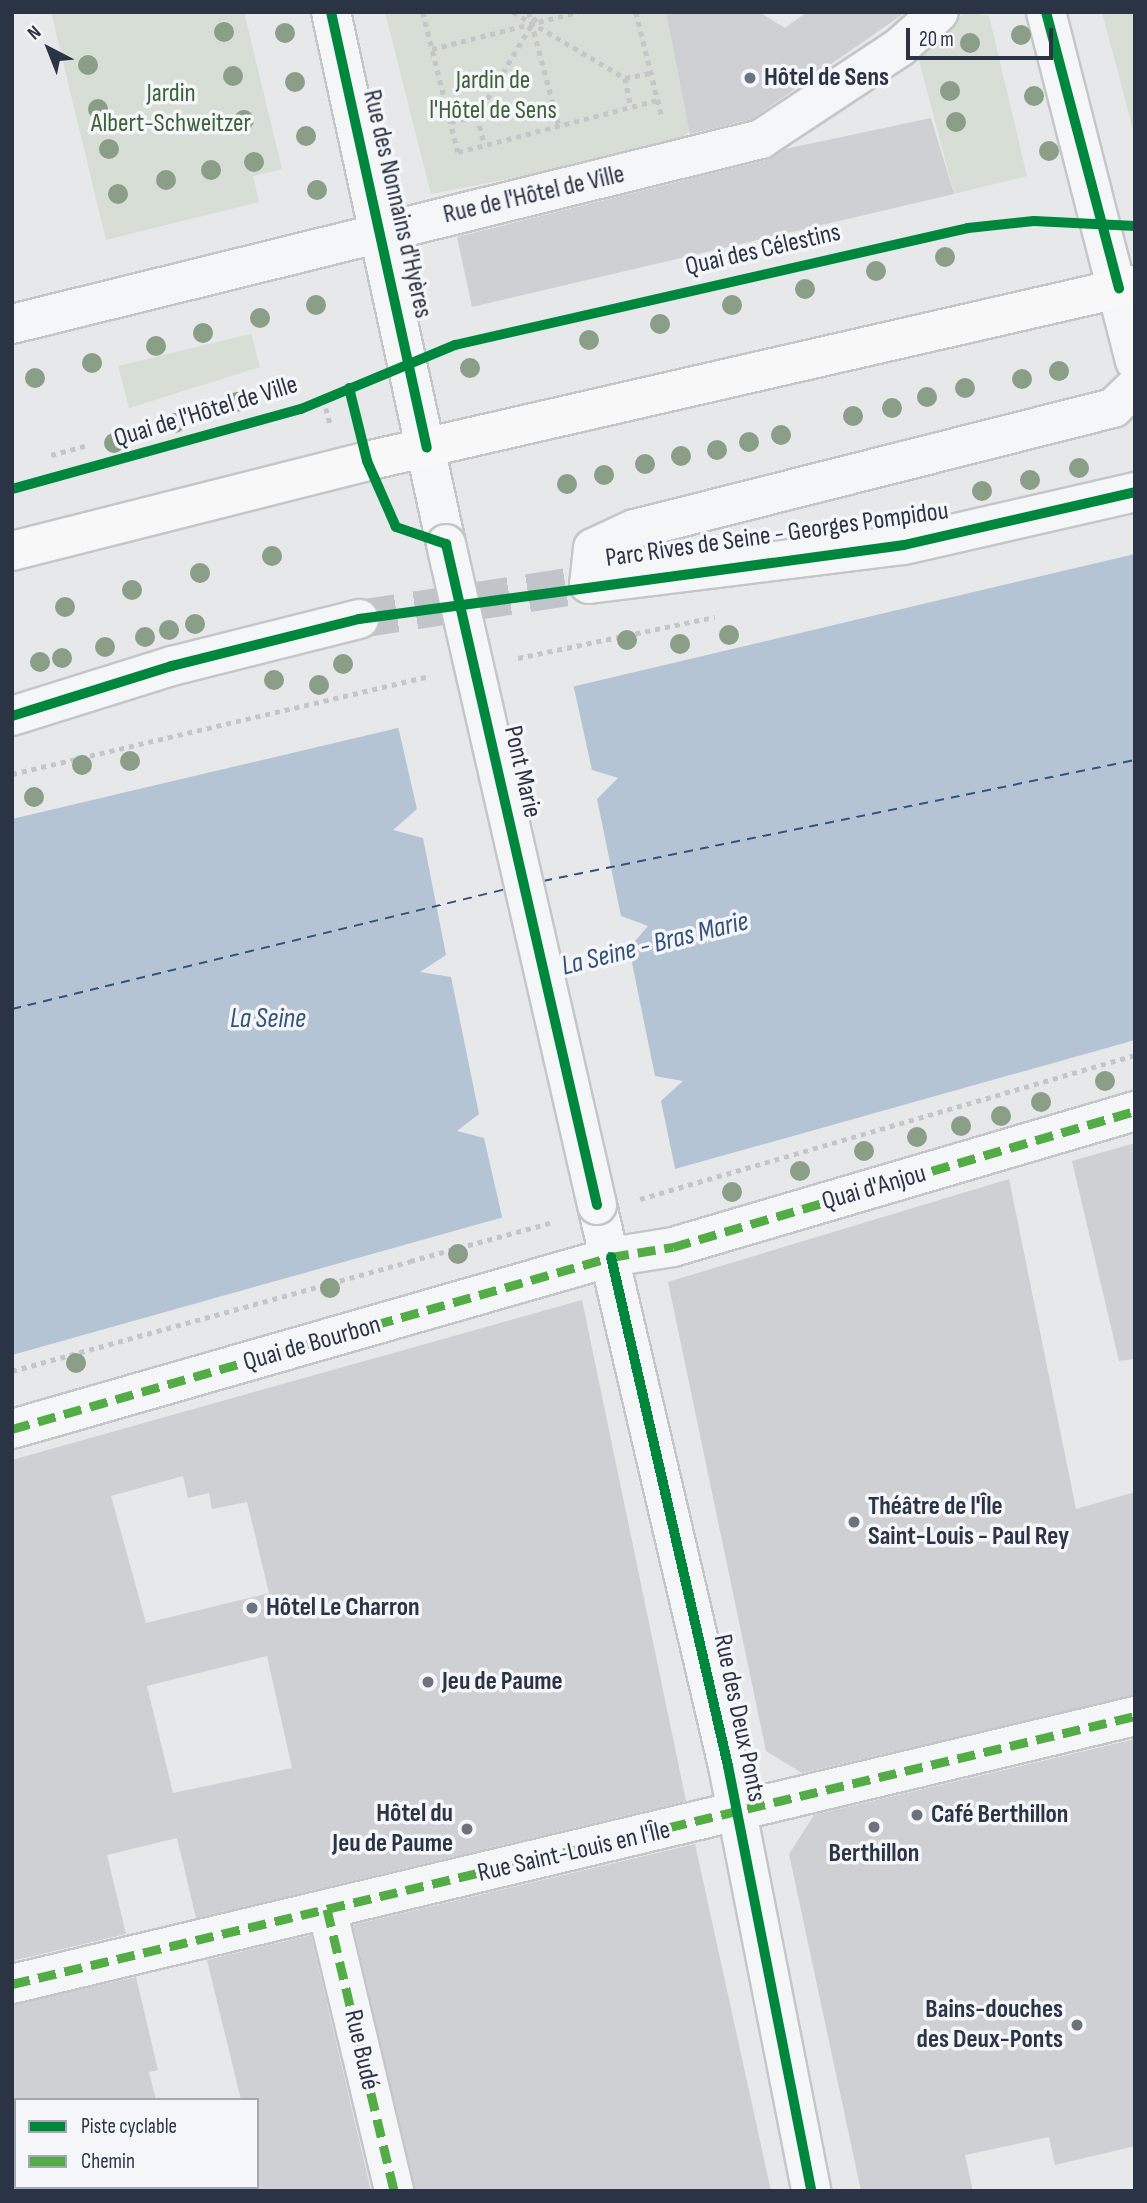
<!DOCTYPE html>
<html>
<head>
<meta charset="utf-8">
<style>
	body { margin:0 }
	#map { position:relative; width:1147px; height:2203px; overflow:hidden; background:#e6e8ea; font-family:"Sofia Sans Condensed",sans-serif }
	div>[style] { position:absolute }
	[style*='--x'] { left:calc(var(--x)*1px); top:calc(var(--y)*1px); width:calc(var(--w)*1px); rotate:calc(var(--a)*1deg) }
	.green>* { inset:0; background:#d6ded6 }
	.water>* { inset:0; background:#b4c4d5 }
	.pier>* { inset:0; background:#e6e8ea }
	.ferry>* { height:2px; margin-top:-1px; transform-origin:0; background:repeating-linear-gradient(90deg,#34527a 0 9px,transparent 0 16px) }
	.building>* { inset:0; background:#ced0d3 }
	.minor-tunnel>* { height:38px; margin-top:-19px; transform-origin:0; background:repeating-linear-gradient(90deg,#c1c4c9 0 38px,transparent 0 57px) }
	.path>* { height:4.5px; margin-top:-2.25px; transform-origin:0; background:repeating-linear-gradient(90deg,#c5c6ca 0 5px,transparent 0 10px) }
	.roads { filter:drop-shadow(2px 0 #c4c6c8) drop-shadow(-2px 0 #c4c6c8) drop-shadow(0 2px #c4c6c8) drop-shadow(0 -2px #c4c6c8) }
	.minor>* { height:38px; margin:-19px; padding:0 19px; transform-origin:19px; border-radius:19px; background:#f5f6f7 }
	.major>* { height:38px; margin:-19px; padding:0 19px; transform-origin:19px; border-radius:19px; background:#f8f8f8 }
	.bridges { filter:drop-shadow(2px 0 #c4c6c8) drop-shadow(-2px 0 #c4c6c8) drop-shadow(0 2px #c4c6c8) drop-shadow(0 -2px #c4c6c8) }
	.minor-bridge>* { height:38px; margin:-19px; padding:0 19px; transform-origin:19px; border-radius:19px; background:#f5f6f7 }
	.quiet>* { height:9px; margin-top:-4.5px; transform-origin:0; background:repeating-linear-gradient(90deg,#54ac47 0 18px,transparent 0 27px) }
	.cycleway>* { height:10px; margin:-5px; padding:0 5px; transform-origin:5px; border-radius:5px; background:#00873e }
	.trees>* { width:20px; height:20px; margin:-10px; border-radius:50%; background:#8a9e88 }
	.dots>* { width:19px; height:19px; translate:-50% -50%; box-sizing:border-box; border:4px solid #f4f6f9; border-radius:50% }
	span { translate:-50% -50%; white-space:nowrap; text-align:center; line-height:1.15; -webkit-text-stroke:7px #f4f6f9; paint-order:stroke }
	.poi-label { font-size:26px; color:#2b3445; font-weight:700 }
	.left { translate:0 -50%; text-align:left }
	.right { translate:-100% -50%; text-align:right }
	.park-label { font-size:26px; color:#3f6138 }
	.street-label { font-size:26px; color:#2b3445 }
	.water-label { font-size:28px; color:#34527a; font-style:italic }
	.frame { position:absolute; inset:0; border:14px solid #2b3445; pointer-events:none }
	.legend { position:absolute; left:14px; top:2098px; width:245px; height:91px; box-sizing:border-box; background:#f4f6f9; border:2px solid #a4a8b1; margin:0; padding:9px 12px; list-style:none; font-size:21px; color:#2b3445 }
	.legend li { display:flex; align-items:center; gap:14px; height:35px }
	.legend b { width:35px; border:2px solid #a4a8b1 }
	.north { position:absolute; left:14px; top:14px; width:70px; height:70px; -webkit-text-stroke:5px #f4f6f9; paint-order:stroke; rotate:318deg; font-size:19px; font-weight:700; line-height:28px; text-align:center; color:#2b3445 }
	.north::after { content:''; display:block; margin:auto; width:24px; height:32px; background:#2b3445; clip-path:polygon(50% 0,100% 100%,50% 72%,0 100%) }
	.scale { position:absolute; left:906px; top:28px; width:147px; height:32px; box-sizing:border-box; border:4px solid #2b3445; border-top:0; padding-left:9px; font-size:21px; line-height:24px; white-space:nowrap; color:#2b3445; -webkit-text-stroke:5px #f4f6f9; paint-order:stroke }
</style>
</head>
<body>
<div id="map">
	<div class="green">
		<div style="clip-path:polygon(51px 12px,244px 12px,282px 169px,253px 176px,259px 202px,106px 240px)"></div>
		<div style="clip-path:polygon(385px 12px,666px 12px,690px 131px,671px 148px,431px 194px)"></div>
		<div style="clip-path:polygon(965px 12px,989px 16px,1027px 176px,954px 194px,918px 56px)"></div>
		<div style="clip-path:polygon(1102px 12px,1135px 12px,1135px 137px)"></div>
		<div style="clip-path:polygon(251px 334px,260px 367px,129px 408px,118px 366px)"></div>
	</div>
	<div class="water">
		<div style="clip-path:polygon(1135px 554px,1135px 1040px,12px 1355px,12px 819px)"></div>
	</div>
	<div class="pier">
		<div style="clip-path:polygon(572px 679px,592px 770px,618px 778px,597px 799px,621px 916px,648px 926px,629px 948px,655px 1076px,683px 1081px,661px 1101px,676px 1173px,503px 1221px,484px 1138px,457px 1131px,479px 1114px,451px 977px,420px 972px,446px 955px,423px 838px,393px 830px,417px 809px,397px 722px)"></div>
	</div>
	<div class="ferry">
		<div style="--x:543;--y:881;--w:604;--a:-11.55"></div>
		<div style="--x:12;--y:1009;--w:508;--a:-13.65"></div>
	</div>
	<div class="building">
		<div style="clip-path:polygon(666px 12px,759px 12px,785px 28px,807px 12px,906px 12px,752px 119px,690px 134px)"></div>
		<div style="clip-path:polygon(931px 118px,954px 194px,472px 307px,457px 237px,766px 160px,785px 149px)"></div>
		<div style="clip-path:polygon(1135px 1143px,1135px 1359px,1119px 1361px,1072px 1161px)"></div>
		<div style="clip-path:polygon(1009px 1179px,1076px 1509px,1135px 1492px,1135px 1695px,802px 1773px,766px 1751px,668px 1282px)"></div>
		<div style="clip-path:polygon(evenodd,582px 1300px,686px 1801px,196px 1918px,177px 1838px,107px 1855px,126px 1934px,12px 1961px,12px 1460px,582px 1300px,183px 1476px,188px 1498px,209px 1493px,212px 1509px,247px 1502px,269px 1593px,146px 1623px,111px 1496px,183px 1476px,582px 1300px,267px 1656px,292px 1768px,173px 1793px,147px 1686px,267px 1656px)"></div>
		<div style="clip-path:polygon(1135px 1739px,1135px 2146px,1055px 2165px,1049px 2137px,965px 2155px,973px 2191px,861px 2191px,789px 1854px,814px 1815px)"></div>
		<div style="clip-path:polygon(695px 1844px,771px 2191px,415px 2191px,353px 1925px)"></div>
		<div style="clip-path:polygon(311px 1935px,371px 2191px,257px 2191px,257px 2100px,241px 2100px,207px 1960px)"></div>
		<div style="clip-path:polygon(136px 1977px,158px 2070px,149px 2072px,156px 2100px,12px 2100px,12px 2005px)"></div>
	</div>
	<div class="minor-tunnel">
		<div style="--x:359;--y:619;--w:233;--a:-8.7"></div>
	</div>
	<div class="path">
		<div style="--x:423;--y:12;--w:144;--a:76"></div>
		<div style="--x:458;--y:152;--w:206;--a:-14.6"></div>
		<div style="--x:513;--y:12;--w:130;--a:30.5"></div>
		<div style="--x:625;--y:78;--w:26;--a:-11"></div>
		<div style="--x:529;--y:12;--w:118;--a:75.3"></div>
		<div style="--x:636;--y:12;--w:108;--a:76.1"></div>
		<div style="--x:432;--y:49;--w:151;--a:-14.2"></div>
		<div style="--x:625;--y:78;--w:30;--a:78"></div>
		<div style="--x:477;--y:116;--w:30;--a:75"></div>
		<div style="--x:451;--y:122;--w:27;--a:-13"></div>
		<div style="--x:477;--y:116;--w:121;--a:-59.2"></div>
		<div style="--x:326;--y:408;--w:16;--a:75"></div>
		<div style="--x:51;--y:455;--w:39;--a:-15"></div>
		<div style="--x:518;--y:658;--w:201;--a:-11.8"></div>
		<div style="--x:12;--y:774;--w:429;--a:-13.2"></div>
		<div style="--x:640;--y:1199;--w:516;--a:-16.22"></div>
		<div style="--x:410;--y:1261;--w:149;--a:-15.2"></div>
		<div style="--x:12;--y:1371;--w:413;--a:-15.4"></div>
	</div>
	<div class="roads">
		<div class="minor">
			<div style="--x:331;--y:12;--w:544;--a:77.8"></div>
			<div style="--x:1046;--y:12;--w:360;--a:75.7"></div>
			<div style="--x:12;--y:324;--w:772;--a:-13.87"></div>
			<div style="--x:761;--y:139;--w:167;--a:-33.5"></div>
			<div style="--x:900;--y:47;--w:52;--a:-41.9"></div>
			<div style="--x:1135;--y:387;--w:30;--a:136"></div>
			<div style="--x:1113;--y:408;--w:494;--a:165.8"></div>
			<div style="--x:634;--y:529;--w:45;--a:155.1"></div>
			<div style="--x:593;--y:548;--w:36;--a:96"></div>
			<div style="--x:589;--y:584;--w:317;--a:-7.1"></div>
			<div style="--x:904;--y:545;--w:237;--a:-12.9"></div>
			<div style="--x:12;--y:716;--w:168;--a:-17.4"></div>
			<div style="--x:172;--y:666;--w:193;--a:-14.1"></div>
			<div style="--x:597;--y:1205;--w:576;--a:76.86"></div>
			<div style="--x:728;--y:1766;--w:433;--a:78.9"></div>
			<div style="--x:12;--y:1429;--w:623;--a:-16.02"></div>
			<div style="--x:611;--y:1257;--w:63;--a:-9.2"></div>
			<div style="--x:673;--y:1247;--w:482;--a:-16.4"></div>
			<div style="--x:327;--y:1909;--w:290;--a:76.6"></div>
			<div style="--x:12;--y:1984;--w:1155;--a:-13.42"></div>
		</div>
		<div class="major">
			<div style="--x:12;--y:551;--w:366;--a:-14.2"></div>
			<div style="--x:367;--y:461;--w:788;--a:-12.91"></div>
		</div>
	</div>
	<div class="bridges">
		<div class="minor-bridge">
			<div style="--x:446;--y:544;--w:678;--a:77.13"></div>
		</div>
	</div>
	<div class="quiet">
		<div style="--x:12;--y:1429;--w:623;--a:-16.02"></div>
		<div style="--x:611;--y:1257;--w:63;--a:-9.2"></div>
		<div style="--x:673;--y:1247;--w:482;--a:-16.4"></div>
		<div style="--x:327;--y:1909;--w:290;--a:76.6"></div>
		<div style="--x:12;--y:1984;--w:1155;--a:-13.42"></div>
	</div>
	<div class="cycleway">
		<div style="--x:331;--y:12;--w:446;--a:77.6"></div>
		<div style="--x:1046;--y:12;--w:286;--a:75.2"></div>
		<div style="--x:349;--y:388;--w:75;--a:76.1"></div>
		<div style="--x:367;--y:461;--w:72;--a:66.3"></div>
		<div style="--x:396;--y:527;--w:53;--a:18.8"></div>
		<div style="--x:446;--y:544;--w:678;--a:77.13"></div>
		<div style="--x:12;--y:489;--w:300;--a:-15.5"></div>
		<div style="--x:301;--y:409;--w:167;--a:-22.6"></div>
		<div style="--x:455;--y:345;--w:526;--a:-12.85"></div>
		<div style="--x:968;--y:228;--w:66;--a:-6.1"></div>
		<div style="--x:1034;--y:221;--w:101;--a:2.8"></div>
		<div style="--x:12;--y:716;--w:168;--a:-17.4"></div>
		<div style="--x:172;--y:666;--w:193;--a:-14.1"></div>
		<div style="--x:359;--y:619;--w:550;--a:-7.73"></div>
		<div style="--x:904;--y:545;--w:237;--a:-12.9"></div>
		<div style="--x:611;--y:1257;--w:522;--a:77.05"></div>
		<div style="--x:728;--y:1766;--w:433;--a:78.9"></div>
	</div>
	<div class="trees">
		<div style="left:224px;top:32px"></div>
		<div style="left:285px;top:33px"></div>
		<div style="left:1021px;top:35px"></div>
		<div style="left:970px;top:43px"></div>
		<div style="left:88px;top:65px"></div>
		<div style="left:233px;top:76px"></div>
		<div style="left:295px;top:82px"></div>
		<div style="left:950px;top:91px"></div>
		<div style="left:1034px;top:96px"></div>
		<div style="left:98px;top:109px"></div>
		<div style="left:244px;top:120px"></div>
		<div style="left:956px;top:122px"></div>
		<div style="left:306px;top:136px"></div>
		<div style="left:109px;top:149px"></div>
		<div style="left:1049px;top:151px"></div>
		<div style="left:254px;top:162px"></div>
		<div style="left:211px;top:170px"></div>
		<div style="left:166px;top:180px"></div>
		<div style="left:317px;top:190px"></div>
		<div style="left:118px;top:194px"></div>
		<div style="left:945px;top:257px"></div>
		<div style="left:876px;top:271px"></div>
		<div style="left:805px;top:289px"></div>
		<div style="left:316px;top:305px"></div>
		<div style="left:732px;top:305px"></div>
		<div style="left:260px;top:318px"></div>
		<div style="left:660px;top:324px"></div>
		<div style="left:203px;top:333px"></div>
		<div style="left:589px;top:340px"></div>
		<div style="left:156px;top:346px"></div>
		<div style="left:92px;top:363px"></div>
		<div style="left:470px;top:368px"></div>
		<div style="left:1059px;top:371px"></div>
		<div style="left:35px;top:378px"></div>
		<div style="left:1022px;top:379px"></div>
		<div style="left:965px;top:388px"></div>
		<div style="left:927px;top:397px"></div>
		<div style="left:237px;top:402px"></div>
		<div style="left:892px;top:408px"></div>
		<div style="left:853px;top:416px"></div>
		<div style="left:175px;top:423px"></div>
		<div style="left:781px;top:435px"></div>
		<div style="left:749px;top:442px"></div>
		<div style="left:114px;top:443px"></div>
		<div style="left:717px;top:450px"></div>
		<div style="left:681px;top:456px"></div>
		<div style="left:645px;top:464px"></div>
		<div style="left:1079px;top:468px"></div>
		<div style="left:604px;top:475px"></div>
		<div style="left:1030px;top:480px"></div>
		<div style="left:567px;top:484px"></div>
		<div style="left:982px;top:491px"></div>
		<div style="left:272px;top:556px"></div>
		<div style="left:200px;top:573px"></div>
		<div style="left:132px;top:590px"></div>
		<div style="left:65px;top:607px"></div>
		<div style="left:195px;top:624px"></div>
		<div style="left:169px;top:630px"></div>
		<div style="left:729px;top:635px"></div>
		<div style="left:145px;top:637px"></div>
		<div style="left:627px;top:640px"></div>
		<div style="left:680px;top:644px"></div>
		<div style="left:105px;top:647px"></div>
		<div style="left:62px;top:658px"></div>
		<div style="left:40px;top:662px"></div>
		<div style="left:343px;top:664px"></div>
		<div style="left:274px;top:680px"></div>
		<div style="left:319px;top:685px"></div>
		<div style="left:130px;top:761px"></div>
		<div style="left:82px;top:765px"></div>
		<div style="left:34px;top:797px"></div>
		<div style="left:1105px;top:1081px"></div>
		<div style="left:1041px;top:1102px"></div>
		<div style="left:1001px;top:1116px"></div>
		<div style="left:961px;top:1126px"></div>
		<div style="left:917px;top:1137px"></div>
		<div style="left:864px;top:1151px"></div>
		<div style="left:800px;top:1171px"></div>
		<div style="left:732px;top:1192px"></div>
		<div style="left:458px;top:1254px"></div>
		<div style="left:330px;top:1288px"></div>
		<div style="left:76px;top:1363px"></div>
	</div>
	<div class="dots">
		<div style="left:750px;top:78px;background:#6c737f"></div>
		<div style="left:854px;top:1522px;background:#6c737f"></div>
		<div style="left:252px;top:1608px;background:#6c737f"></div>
		<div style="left:428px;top:1682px;background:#6c737f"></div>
		<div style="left:917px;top:1815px;background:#6c737f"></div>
		<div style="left:874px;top:1827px;background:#6c737f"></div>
		<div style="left:467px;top:1829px;background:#6c737f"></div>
		<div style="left:1077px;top:2025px;background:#6c737f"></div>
	</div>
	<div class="poi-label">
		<span class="left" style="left:764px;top:78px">Hôtel de Sens</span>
		<span class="left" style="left:868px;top:1522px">Théâtre de l'Île<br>Saint-Louis - Paul Rey</span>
		<span class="left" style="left:266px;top:1608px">Hôtel Le Charron</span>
		<span class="left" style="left:442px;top:1682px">Jeu de Paume</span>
		<span class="right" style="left:453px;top:1829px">Hôtel du<br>Jeu de Paume</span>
		<span class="left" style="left:931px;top:1815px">Café Berthillon</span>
		<span style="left:874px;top:1854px">Berthillon</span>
		<span class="right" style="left:1063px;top:2025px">Bains-douches<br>des Deux-Ponts</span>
	</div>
	<div class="park-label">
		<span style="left:493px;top:96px">Jardin de<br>l'Hôtel de Sens</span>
		<span style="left:171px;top:109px">Jardin<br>Albert-Schweitzer</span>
	</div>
	<div class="street-label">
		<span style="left:534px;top:195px;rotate:-13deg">Rue de l'Hôtel de Ville</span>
		<span style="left:397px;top:204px;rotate:77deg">Rue des Nonnains d'Hyères</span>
		<span style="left:763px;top:250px;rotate:-13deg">Quai des Célestins</span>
		<span style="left:206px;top:412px;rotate:-17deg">Quai de l'Hôtel de Ville</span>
		<span style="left:777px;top:535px;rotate:-8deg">Parc Rives de Seine - Georges Pompidou</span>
		<span style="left:522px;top:772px;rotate:77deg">Pont Marie</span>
		<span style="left:874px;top:1188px;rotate:-16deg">Quai d'Anjou</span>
		<span style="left:312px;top:1344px;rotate:-16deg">Quai de Bourbon</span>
		<span style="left:739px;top:1718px;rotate:78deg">Rue des Deux Ponts</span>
		<span style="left:574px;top:1852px;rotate:-13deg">Rue Saint-Louis en l'Île</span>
		<span style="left:361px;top:2050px;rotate:77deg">Rue Budé</span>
	</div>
	<div class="water-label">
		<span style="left:655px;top:944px;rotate:-14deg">La Seine - Bras Marie</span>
		<span style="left:268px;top:1019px">La Seine</span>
	</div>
	<div class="frame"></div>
	<ul class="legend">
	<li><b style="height:9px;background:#00873e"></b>Piste cyclable</li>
	<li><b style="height:9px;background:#54ac47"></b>Chemin</li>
	</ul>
	<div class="north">N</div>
	<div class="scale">20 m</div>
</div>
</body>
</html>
